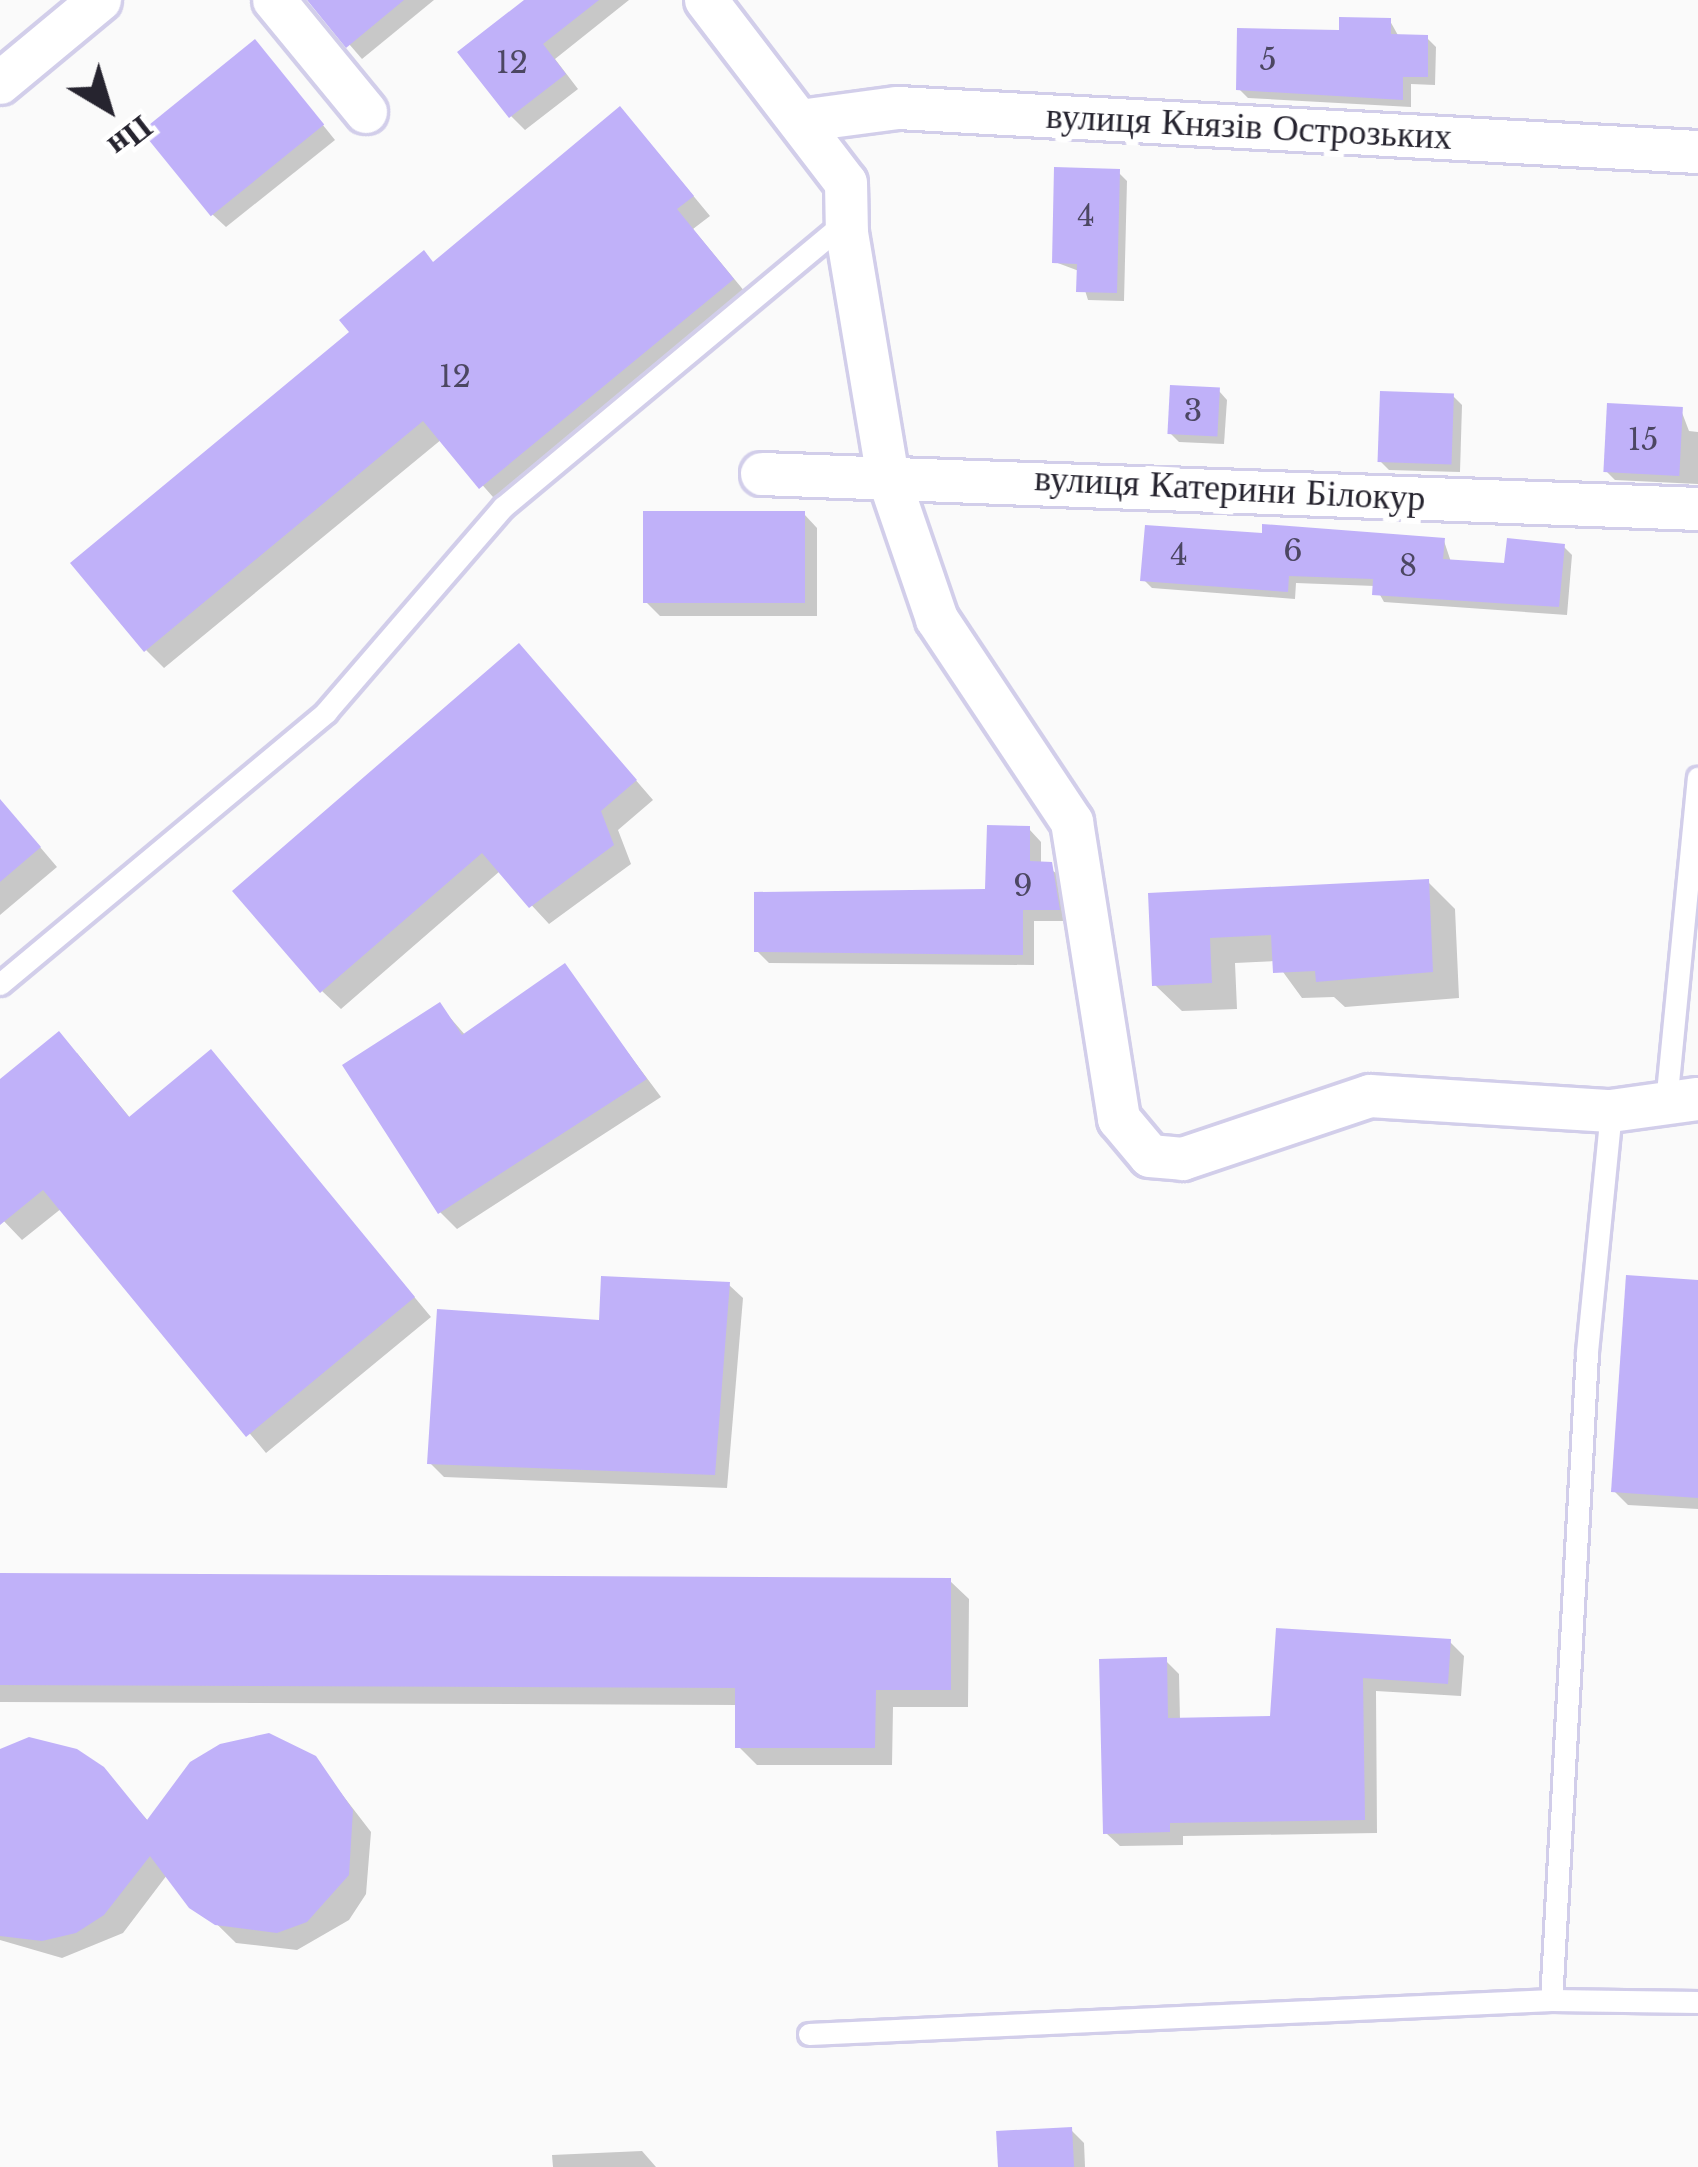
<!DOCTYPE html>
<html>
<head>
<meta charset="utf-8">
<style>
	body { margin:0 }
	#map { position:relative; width:1698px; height:2167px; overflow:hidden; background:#fafafa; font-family:"Libre Baskerville",serif }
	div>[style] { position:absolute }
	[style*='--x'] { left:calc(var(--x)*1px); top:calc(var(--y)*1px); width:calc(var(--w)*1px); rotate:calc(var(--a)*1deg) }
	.shadow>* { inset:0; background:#0003 }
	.building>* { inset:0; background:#c0b1f9; transform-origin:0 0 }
	.roads { filter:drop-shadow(3px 0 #d2ceea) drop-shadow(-3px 0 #d2ceea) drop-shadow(0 3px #d2ceea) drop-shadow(0 -3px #d2ceea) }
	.lane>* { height:21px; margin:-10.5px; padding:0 10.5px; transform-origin:10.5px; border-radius:10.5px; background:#fff }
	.street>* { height:42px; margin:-21px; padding:0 21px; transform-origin:21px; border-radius:21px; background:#fff }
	span { translate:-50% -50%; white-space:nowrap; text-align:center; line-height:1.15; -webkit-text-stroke:12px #fff; paint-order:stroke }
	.number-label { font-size:30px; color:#4c4762 }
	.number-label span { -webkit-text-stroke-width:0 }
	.street-label { font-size:36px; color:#26242f }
	.north { position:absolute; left:48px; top:48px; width:120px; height:120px; -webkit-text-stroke:9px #fff; paint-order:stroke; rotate:142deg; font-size:33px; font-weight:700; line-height:48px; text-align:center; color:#26242f }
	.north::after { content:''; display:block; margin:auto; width:42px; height:54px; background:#26242f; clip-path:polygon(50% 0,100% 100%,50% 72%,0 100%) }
</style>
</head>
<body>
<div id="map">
	<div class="shadow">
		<div style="clip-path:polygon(311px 0,434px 0,362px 59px)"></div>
		<div style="clip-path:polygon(529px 0,629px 0,555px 59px,578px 89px,525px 130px,511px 116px)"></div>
		<div style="clip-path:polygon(1390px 21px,1399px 37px,1427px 38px,1436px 47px,1435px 85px,1411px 84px,1411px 107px,1248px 98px,1239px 89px)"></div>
		<div style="clip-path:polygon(268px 57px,335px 140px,226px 227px,212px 214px)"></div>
		<div style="clip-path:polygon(638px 129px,710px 216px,693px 229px,750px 298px,500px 505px,442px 439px,164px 668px,146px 650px,354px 332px,434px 265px)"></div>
		<div style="clip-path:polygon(1118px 172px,1127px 181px,1124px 301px,1088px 300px,1079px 271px,1055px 262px)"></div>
		<div style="clip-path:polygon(1219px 391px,1227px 400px,1224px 444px,1179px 442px,1170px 433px)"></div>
		<div style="clip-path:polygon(1453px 396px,1462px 405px,1460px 472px,1389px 470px,1380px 461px)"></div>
		<div style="clip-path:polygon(1681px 410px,1689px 431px,1698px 432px,1698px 484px,1615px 480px,1606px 471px)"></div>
		<div style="clip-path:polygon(804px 514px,817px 528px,817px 616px,660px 616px,646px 602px)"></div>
		<div style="clip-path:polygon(1264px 537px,1444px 541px,1451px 562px,1507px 566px,1564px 547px,1572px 555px,1567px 615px,1384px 602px,1375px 586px,1296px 583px,1295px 599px,1152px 588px,1143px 579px)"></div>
		<div style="clip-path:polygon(537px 666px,653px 800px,618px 830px,631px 864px,549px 924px,500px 871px,341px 1009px,322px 991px)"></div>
		<div style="clip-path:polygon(0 800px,57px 867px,0 915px)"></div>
		<div style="clip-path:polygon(1029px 829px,1041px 842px,1041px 864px,1063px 877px,1070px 921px,1034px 921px,1034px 965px,769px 963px,757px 951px,988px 892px)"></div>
		<div style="clip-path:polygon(1428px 882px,1455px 909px,1459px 998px,1345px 1007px,1334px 997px,1302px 998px,1275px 961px,1235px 963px,1237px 1009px,1182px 1011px,1155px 985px,1151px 896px)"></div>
		<div style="clip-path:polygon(564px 967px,661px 1097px,457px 1229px,440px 1212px,440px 1006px,466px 1036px)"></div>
		<div style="clip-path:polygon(77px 1053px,131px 1119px,211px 1053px,431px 1317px,266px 1453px,62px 1208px,22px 1240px,0 1217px,0 1083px)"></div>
		<div style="clip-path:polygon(1698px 1283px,1698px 1509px,1628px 1505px,1614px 1491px)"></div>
		<div style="clip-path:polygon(729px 1285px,743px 1298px,727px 1488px,444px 1477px,430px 1463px,601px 1323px)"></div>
		<div style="clip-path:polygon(0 1576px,950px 1581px,969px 1599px,968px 1707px,893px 1707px,892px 1765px,757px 1765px,738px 1746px,738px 1705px,0 1702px)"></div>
		<div style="clip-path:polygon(1279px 1631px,1450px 1642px,1464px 1656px,1461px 1696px,1376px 1691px,1377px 1833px,1183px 1836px,1183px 1845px,1120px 1846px,1106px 1833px,1165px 1660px,1179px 1674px,1180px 1720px,1273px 1719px)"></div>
		<div style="clip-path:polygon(0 1753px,102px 1769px,149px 1822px,314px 1758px,371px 1832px,366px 1894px,349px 1920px,297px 1950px,236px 1943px,167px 1875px,123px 1933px,62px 1958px,0 1940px)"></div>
		<div style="clip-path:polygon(1071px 2130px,1084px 2143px,1085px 2167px,1001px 2167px)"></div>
		<div style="clip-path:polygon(642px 2151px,656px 2167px,553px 2167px,552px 2155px)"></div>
	</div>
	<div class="building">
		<div style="clip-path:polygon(307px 0,404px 0,346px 48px)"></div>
		<div style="clip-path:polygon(524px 0,599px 0,543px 44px,566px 74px,509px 118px,457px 52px)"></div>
		<div style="clip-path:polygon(1339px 17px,1391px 18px,1391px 34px,1428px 35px,1428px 77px,1403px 77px,1403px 100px,1236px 90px,1237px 28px,1339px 30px)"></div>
		<div style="left:255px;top:39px;width:110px;height:146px;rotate:51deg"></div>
		<div style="clip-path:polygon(620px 106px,694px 196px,677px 209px,734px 279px,479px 489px,423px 421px,144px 652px,70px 563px,349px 332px,339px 320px,424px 250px,433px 262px)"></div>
		<div style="clip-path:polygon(1054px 167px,1120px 169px,1117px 293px,1076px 292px,1077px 264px,1052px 263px)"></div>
		<div style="left:1170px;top:385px;width:50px;height:49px;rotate:3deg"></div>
		<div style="left:1380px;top:391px;width:74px;height:71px;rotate:2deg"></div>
		<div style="left:1607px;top:403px;width:76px;height:69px;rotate:3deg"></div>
		<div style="left:805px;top:511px;width:92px;height:162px;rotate:90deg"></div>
		<div style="clip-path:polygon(1262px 524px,1445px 538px,1443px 559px,1504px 563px,1507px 538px,1565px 544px,1559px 607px,1372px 595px,1373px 579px,1289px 576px,1288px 592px,1140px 581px,1145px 525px,1262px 533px)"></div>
		<div style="clip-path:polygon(519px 643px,637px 780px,601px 811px,614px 845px,529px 908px,482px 853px,320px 993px,232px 891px)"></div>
		<div style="clip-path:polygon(0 799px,41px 847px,0 882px)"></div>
		<div style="clip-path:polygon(987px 825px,1030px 826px,1030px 861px,1052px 862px,1060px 910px,1023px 910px,1023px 955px,754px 952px,754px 892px,985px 889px)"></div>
		<div style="clip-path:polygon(1429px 879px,1433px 972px,1316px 982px,1315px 971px,1273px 973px,1271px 935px,1210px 938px,1212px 983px,1152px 986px,1148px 893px)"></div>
		<div style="clip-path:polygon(565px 963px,647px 1079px,438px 1214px,342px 1065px,440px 1002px,462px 1035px)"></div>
		<div style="clip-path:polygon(59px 1031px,129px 1117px,211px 1049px,415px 1297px,246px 1437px,43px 1190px,0 1225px,0 1079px)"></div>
		<div style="clip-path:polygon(1626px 1275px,1698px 1280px,1698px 1498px,1611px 1492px)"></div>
		<div style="clip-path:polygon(601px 1276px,730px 1282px,715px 1475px,427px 1464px,437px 1309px,599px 1320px)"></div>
		<div style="clip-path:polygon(0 1573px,951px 1578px,951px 1690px,876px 1690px,875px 1748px,735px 1748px,735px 1688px,0 1685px)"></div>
		<div style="clip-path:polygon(1276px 1628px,1451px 1639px,1448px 1684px,1363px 1678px,1365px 1820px,1170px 1823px,1170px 1832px,1103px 1834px,1099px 1659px,1167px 1657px,1168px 1718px,1270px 1716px)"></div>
		<div style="clip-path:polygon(269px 1733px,316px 1756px,353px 1810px,349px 1875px,307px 1922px,277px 1933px,215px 1925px,189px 1908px,150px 1856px,104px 1915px,76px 1933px,42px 1941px,0 1936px,0 1749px,29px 1737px,77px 1749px,104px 1767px,147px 1820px,190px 1762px,220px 1744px)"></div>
		<div style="left:1072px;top:2127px;width:40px;height:76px;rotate:87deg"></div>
	</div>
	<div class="roads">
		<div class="lane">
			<div style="--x:0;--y:984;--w:425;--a:-39.8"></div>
			<div style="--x:326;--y:712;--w:271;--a:-49.2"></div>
			<div style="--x:503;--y:507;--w:442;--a:-39.8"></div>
			<div style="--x:1666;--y:1103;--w:327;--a:-84.4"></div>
			<div style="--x:1611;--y:1111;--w:243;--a:95.7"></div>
			<div style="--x:1587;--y:1353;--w:648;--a:93.18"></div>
			<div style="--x:1551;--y:2000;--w:147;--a:0.8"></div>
			<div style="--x:809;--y:2034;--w:743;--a:-2.62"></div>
		</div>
		<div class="street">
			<div style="--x:274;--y:0;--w:145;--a:50.6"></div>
			<div style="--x:706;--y:0;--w:230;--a:52.6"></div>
			<div style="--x:846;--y:183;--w:50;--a:88.9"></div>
			<div style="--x:847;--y:233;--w:243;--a:80.5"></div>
			<div style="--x:887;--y:473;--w:154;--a:71.1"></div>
			<div style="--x:937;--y:619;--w:244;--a:56.4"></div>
			<div style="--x:1072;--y:822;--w:301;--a:81"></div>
			<div style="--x:1119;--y:1119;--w:48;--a:50"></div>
			<div style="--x:1150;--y:1156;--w:33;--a:5"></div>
			<div style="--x:1183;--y:1159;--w:197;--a:-18.6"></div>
			<div style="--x:1370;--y:1096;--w:241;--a:3.6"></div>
			<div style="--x:1611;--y:1111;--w:88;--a:-7.9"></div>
			<div style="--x:0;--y:83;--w:130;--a:-39.7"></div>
			<div style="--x:800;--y:121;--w:99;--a:-7.6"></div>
			<div style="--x:898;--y:108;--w:801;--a:3.15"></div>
			<div style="--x:762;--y:474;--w:937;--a:2.14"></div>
		</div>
	</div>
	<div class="number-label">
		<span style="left:1268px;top:60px">5</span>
		<span style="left:512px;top:63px">12</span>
		<span style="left:1086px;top:216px">4</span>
		<span style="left:455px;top:377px">12</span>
		<span style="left:1193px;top:411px">3</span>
		<span style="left:1643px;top:440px">15</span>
		<span style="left:1293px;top:551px">6</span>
		<span style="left:1179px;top:555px">4</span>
		<span style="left:1408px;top:566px">8</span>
		<span style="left:1023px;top:886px">9</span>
	</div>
	<div class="street-label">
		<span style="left:1249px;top:126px;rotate:3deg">вулиця Князів Острозьких</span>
		<span style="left:1230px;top:488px;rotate:3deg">вулиця Катерини Білокур</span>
	</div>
	<div class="north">Пн</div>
</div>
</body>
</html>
